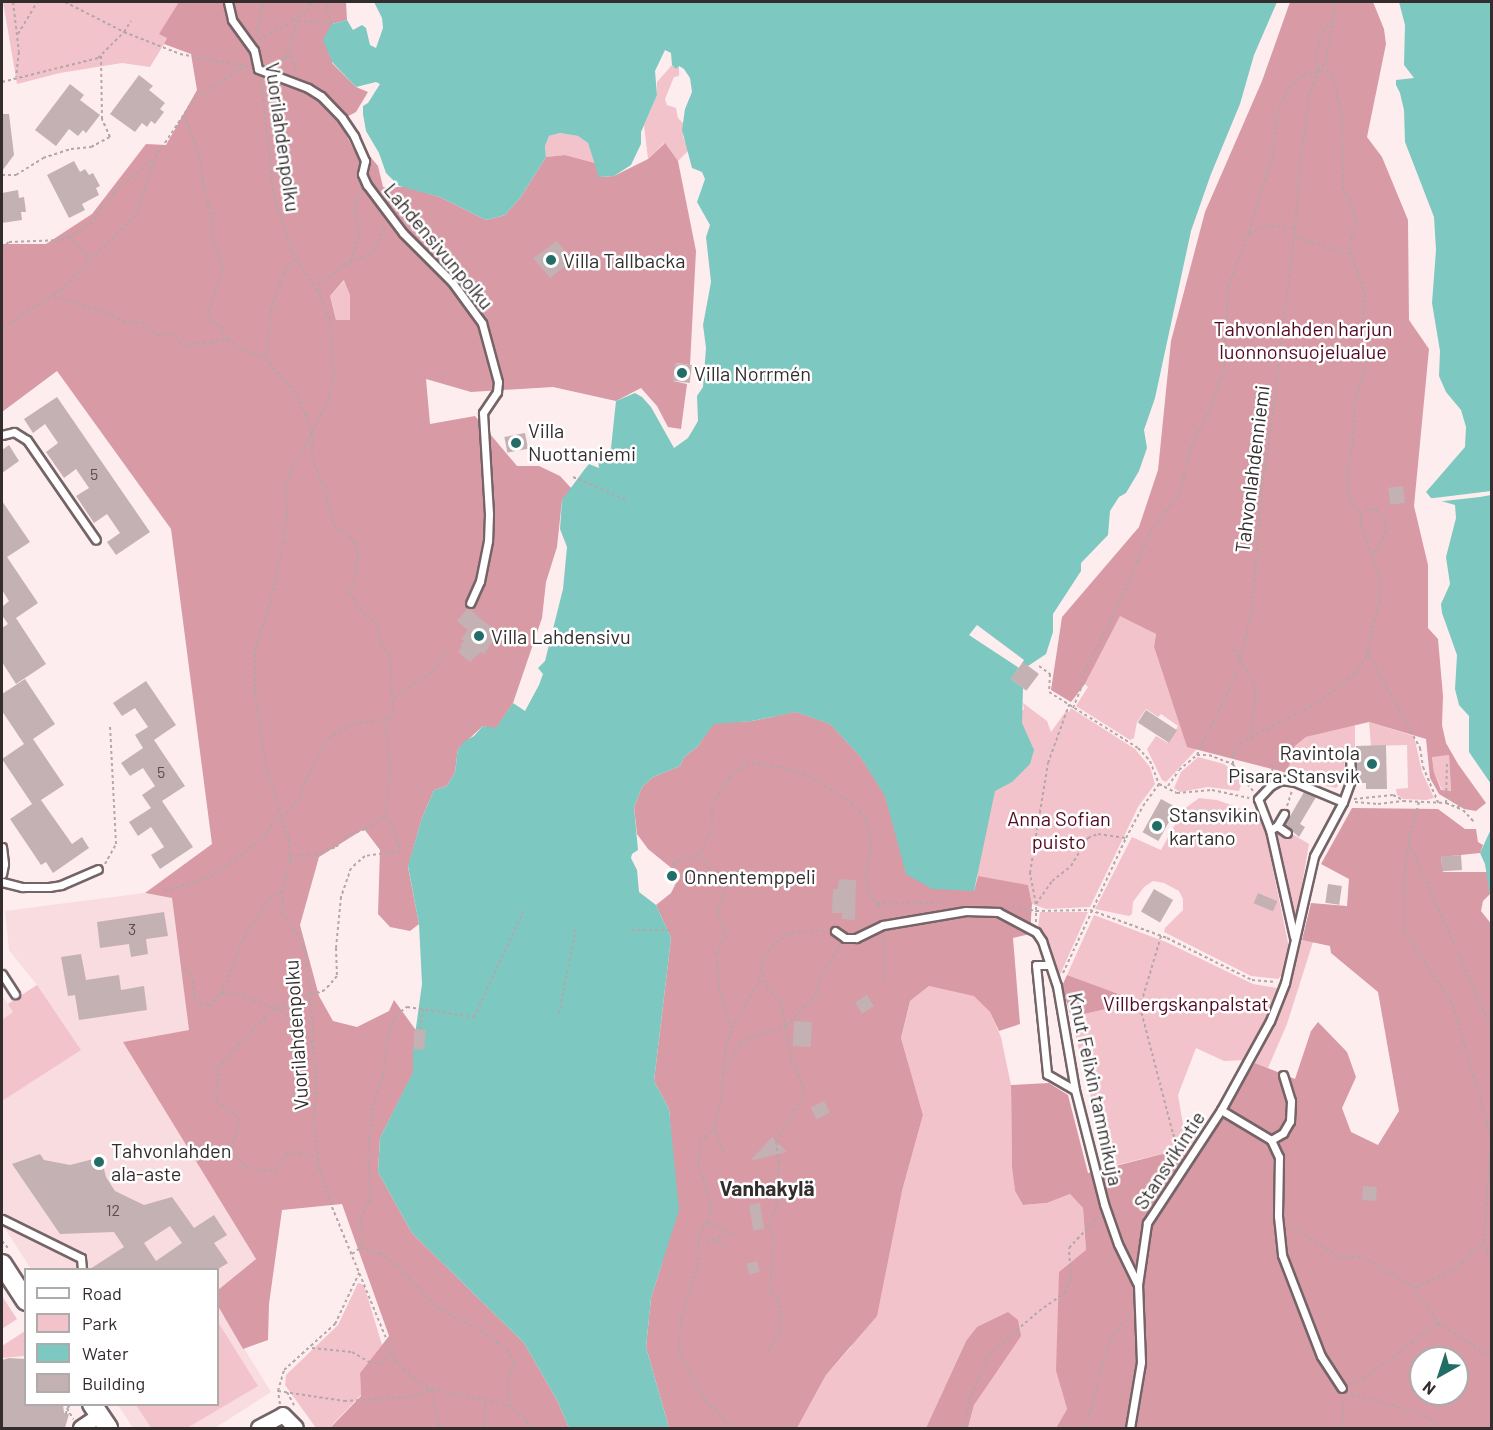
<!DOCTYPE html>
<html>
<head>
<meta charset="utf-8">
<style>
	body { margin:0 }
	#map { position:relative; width:1493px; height:1430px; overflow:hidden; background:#fdedef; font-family:Barlow,sans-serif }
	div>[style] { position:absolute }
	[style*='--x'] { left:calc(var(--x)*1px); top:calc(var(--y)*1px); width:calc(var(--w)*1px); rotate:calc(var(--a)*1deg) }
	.built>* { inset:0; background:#f9dce0 }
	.green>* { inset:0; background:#f3c3cb }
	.forest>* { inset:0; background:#d89aa5 }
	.water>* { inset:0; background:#7dc8c0 }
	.pier>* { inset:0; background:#fdedef }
	.building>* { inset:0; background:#c4b1b4; transform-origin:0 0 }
	.path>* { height:2px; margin-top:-1px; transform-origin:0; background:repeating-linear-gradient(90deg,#b4a7a9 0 3px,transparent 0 6px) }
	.roads { filter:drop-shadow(2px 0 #756467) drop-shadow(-2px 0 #756467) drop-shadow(0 2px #756467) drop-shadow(0 -2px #756467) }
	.lane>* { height:7px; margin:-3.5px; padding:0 3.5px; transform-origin:3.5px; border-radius:3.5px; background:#fff }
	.street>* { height:14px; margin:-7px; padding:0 7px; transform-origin:7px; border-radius:7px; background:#fff }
	.secondary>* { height:18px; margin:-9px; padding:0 9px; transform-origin:9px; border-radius:9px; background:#fff }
	.dots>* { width:16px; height:16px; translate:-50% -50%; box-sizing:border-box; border:3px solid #fff; border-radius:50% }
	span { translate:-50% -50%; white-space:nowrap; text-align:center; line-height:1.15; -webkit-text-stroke:5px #fff; paint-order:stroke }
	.number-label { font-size:16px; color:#584e50 }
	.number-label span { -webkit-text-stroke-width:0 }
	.street-label { font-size:20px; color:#342d2e }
	.poi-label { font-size:20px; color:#342d2e }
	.left { translate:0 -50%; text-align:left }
	.right { translate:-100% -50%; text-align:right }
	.park-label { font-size:20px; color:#530922 }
	.neighbourhood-label { font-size:21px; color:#342d2e; font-weight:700 }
	.frame { position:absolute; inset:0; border:3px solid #342d2e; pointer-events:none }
	.legend { position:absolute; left:24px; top:1268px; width:195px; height:138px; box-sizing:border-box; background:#fff; border:2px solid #aeabab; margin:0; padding:8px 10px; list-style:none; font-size:18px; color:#342d2e }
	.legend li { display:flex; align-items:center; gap:12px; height:30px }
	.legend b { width:30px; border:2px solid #aeabab }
	.north { position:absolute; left:1409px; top:1346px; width:60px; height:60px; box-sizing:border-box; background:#fff; border:2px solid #aeabab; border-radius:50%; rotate:219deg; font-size:16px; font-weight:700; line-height:24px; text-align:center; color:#342d2e }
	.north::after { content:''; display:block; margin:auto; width:21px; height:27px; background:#236d67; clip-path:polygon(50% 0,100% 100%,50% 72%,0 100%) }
</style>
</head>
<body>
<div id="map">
	<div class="built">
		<div style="clip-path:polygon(144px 893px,172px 898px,189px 1030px,124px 1042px,256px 1259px,218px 1290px,218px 1270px,31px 1269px,2px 1224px,2px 995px,8px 1004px,37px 985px,9px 950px,5px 911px)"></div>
		<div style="clip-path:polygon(218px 1306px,271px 1392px,215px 1428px,133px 1428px,118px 1405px,218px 1404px)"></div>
	</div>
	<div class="green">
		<div style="clip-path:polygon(3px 2px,190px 2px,150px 67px,122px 63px,60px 73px,17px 84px)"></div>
		<div style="clip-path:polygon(672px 65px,676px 68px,679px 66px,679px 76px,674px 77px,665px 99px,667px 105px,676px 108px,678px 118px,684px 124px,683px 137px,689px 150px,678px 161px,664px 143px,648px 159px,644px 125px,657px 95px,657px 82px)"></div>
		<div style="clip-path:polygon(560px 133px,578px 136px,588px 143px,595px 163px,565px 155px,546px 157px,545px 146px,549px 136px)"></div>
		<div style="clip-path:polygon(345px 280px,350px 295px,350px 320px,336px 320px,330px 296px)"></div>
		<div style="clip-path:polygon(1120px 615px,1156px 634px,1154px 647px,1187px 746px,1197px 749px,1166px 782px,1162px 780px,1147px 749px,1156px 736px,1168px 743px,1178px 726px,1161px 714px,1158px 717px,1146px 709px,1137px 722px,1134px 738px,1130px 740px,1076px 706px,1088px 687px,1085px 684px)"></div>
		<div style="clip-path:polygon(746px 694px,1024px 710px,1023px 703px,1047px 721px,1051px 732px,1066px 711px,1069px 712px,1071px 708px,1135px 749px,1150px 767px,1155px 784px,1138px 807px,1090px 907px,1046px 909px,1032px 904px,1028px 885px,978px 877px)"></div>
		<div style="clip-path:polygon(1369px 722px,1414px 736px,1422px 772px,1434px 798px,1426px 800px,1403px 799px,1397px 795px,1396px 789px,1408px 788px,1407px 745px,1371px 746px)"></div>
		<div style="clip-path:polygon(1355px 725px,1355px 749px,1344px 749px,1345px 778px,1336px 788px,1313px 783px,1287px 773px,1295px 746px,1306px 737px)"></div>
		<div style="clip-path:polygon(1449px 755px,1451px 791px,1442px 790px,1434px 772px,1432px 756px)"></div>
		<div style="clip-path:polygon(1198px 757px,1224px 764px,1236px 774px,1241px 785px,1239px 791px,1208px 787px,1180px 792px,1174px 788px,1181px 772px)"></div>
		<div style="clip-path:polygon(1199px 798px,1217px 800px,1253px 813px,1264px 825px,1289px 948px,1282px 975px,1278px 979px,1251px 976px,1164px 932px,1165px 928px,1183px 910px,1183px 899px,1179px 891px,1164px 883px,1153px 881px,1144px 887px,1133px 902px,1132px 914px,1129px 916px,1095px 909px,1132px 837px,1161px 850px,1183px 810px)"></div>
		<div style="clip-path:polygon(1279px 826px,1309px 844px,1294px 931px,1274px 834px)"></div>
		<div style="clip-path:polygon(1040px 912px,1088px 912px,1059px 977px,1038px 928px)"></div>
		<div style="clip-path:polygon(1094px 915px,1166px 942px,1253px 984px,1277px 988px,1266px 1022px,1246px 1060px,1224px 1061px,1196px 1048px,1178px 1095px,1184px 1130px,1198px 1138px,1187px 1155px,1174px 1151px,1108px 1167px,1071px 1017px,1137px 1002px,1067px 975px)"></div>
		<div style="clip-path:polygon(1302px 940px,1313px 942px,1287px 1024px,1268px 1068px,1255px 1063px,1276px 1021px)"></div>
		<div style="clip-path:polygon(37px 985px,81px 1050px,2px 1101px,2px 1020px,13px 1012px,8px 1004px)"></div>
		<div style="clip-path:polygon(929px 986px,974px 995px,990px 1012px,1001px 1037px,1011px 1085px,1012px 1168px,1015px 1191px,1023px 1205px,1047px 1203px,1070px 1194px,1083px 1208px,1086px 1250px,1056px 1371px,1067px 1409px,1056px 1428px,968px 1428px,974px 1405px,989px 1381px,966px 1341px,926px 1428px,797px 1428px,826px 1375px,851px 1347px,902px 1191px,923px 1115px,901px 1038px,910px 1001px)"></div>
		<div style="clip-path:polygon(358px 1283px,364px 1285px,382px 1345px,360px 1373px,361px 1395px,332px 1425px,333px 1428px,316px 1428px,285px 1385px,286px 1375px,338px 1325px)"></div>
		<div style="clip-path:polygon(2px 1296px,17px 1319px,2px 1329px)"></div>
		<div style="clip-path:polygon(218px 1322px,258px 1386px,187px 1428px,151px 1428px,136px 1405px,218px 1404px)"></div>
		<div style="clip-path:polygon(25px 1331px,25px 1356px,2px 1358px,2px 1346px)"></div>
	</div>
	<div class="forest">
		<div style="clip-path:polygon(evenodd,179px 2px,346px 2px,347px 20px,332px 24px,332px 63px,356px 87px,368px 92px,356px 112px,339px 121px,355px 152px,368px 154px,378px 166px,383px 187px,406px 187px,440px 197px,486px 220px,505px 215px,520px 198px,546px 157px,565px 155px,595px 163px,600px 177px,614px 176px,648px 159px,665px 143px,678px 161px,696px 251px,690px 365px,676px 363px,673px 381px,687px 384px,681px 429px,668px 427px,657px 406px,641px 388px,616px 401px,553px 387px,471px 392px,426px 379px,430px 424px,475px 416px,517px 466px,539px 466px,560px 476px,572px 489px,562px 500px,557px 547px,546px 582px,542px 618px,513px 703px,496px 729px,483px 726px,458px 749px,455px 772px,447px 786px,434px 790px,422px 818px,408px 867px,419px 924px,410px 931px,390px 927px,378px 914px,380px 850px,364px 829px,319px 857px,300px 925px,319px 996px,333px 1021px,357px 1027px,389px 1011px,394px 1000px,415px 1029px,413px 1073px,380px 1138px,378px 1172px,412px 1233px,524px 1343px,557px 1400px,569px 1428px,333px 1428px,332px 1426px,361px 1396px,360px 1373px,389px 1336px,342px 1204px,282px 1210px,269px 1304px,268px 1340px,243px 1349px,218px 1306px,218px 1290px,256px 1259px,123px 1042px,189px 1030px,172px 898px,145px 893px,212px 844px,171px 529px,57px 371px,2px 412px,2px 244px,46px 244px,92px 214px,146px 144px,166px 145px,197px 90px,191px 54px,164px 44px,167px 38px,159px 34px,179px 2px,344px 280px,350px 295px,350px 320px,336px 320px,330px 296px,344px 280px)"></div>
		<div style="clip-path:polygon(evenodd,1290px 2px,1373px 2px,1384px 29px,1386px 44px,1367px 137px,1382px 157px,1408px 220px,1409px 320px,1429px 349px,1414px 506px,1428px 565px,1428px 628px,1438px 639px,1443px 696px,1442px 725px,1446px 743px,1458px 764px,1486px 803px,1476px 811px,1464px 809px,1439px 794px,1430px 778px,1426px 739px,1369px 722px,1306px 737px,1295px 746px,1287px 773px,1187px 747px,1154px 647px,1156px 634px,1120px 616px,1085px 684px,1071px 702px,1051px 690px,1062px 617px,1139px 527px,1158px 470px,1171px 341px,1205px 212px,1262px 81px,1290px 2px,1449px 755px,1451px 791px,1441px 790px,1434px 772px,1432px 757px,1449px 755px)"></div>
		<div style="clip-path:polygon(796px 712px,830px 724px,860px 756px,885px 795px,907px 874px,974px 891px,978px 876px,1028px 885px,1032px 904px,1030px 934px,1013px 938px,1020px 1024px,999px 1031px,990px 1012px,974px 996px,929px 986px,910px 1001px,901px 1038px,923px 1115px,902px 1191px,877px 1316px,826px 1375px,797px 1428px,669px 1428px,646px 1347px,651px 1298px,662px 1263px,674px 1175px,669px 1109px,654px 1081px,671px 938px,656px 905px,671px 893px,680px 875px,648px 849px,637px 834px,634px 807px,642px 787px,653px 777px,680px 766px,684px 757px,697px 747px,714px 723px,752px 721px)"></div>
		<div style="clip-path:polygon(evenodd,1352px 808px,1438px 809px,1465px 829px,1476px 829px,1478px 842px,1483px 845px,1480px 853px,1441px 857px,1443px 872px,1487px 872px,1490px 894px,1483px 901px,1481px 911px,1492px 925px,1491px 1428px,1056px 1428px,1067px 1409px,1056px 1371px,1059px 1272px,1086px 1250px,1083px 1208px,1070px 1194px,1047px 1203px,1023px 1205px,1015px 1191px,1012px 1168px,1011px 1085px,1049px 1083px,1068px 1095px,1088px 1173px,1174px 1151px,1194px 1159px,1255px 1063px,1295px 1079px,1311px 1031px,1318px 1022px,1347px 1052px,1356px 1077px,1342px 1108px,1351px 1132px,1378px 1145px,1399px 1111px,1378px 992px,1331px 953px,1330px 946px,1302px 940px,1311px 903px,1347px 906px,1349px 879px,1321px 864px,1352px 808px,1421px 1358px,1457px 1358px,1457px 1394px,1421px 1394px,1421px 1358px)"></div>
		<div style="clip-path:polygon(1067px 975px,1137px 1001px,1137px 1002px,1071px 1017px,1062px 986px)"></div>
		<div style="clip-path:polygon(1008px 1312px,1018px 1320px,1021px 1336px,974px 1405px,968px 1428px,926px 1428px,966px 1341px,977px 1327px)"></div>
	</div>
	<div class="water">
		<div style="clip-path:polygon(374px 2px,1277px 2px,1254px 55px,1240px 104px,1211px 174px,1191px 231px,1155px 398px,1144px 430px,1147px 448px,1139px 471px,1126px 493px,1119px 497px,1110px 511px,1108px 535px,1081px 563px,1081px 571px,1053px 614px,1053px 632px,1046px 654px,1028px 666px,1022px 663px,1011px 679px,1023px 688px,1022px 723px,1034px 750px,1030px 764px,1012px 782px,995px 791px,974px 891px,932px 889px,906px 874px,885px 796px,860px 756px,830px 724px,796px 712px,752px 721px,714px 724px,697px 747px,684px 757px,680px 766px,653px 777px,642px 787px,634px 807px,638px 850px,632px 854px,631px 858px,637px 870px,639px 892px,656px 905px,671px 938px,654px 1081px,669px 1109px,679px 1210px,651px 1298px,646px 1347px,669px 1428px,569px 1428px,557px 1400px,524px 1343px,412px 1233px,378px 1172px,380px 1138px,413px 1072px,413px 1049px,422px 984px,419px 924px,408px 866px,422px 818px,434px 790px,447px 786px,455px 772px,458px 749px,465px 741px,474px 736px,483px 726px,496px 728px,513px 703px,525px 711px,539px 685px,543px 674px,538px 668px,545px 661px,563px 589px,567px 547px,560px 529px,562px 500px,584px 470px,589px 464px,599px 468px,598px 460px,611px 448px,616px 401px,635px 393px,642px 397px,651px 407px,674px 448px,688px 438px,698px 421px,697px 396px,703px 387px,706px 348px,703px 325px,711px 282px,706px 237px,710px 225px,697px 202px,705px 179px,702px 172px,692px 168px,682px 130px,685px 109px,692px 92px,690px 78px,684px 69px,679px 66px,676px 69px,672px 65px,671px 53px,665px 50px,655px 71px,657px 95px,641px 132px,641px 144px,631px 165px,614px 176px,599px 177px,588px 143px,578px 136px,560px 133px,549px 136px,545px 146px,546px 157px,520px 198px,505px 215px,486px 220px,440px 197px,399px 186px,386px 173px,379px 153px,366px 131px,363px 114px,363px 106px,368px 103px,380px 84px,376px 82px,356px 87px,332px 62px,323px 40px,332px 24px,347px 20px,353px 30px,362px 25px,366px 28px,370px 45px,376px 48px,383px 28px,382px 18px)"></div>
		<div style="clip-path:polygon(1399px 2px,1491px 2px,1491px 784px,1469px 752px,1469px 716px,1459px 705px,1455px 689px,1457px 655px,1442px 613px,1441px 604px,1450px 584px,1446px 557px,1456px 518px,1455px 505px,1431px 498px,1426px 492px,1465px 447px,1466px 427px,1461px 410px,1446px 392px,1439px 376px,1440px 351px,1432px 303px,1436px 250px,1434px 217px,1405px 142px,1404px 110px,1400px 93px,1396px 85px,1396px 80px,1414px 78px,1404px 65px,1405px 25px)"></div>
		<div style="clip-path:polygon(1491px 829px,1491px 902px,1485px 864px,1480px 853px)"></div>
	</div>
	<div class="pier">
		<div style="clip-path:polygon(1491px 491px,1491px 495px,1480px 497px,1435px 502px,1426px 499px)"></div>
		<div style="clip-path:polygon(977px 625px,1024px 660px,1019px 668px,969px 635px)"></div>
	</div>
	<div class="building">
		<div style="clip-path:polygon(139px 75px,153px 86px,149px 90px,165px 103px,160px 109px,164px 112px,155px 124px,151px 121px,147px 127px,142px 123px,135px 132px,110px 114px)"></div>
		<div style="clip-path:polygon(70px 84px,84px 95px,80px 100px,100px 115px,86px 133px,83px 130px,78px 136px,69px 129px,56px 146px,35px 130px)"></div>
		<div style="clip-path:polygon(2px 114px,9px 114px,14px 155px,2px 171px)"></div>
		<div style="clip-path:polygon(74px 161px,80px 172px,85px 169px,89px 175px,93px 173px,100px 186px,96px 188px,99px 195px,82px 204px,85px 210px,69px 218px,47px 175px)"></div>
		<div style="clip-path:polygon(18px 190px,19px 198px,24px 197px,26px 212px,21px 212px,22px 220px,2px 223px,2px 193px)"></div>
		<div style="clip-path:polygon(557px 241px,570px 257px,563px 263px,565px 266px,550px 278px,533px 258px)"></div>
		<div style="left:675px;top:363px;width:17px;height:18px;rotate:7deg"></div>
		<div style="clip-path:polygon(57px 397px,150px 532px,116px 555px,107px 542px,120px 533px,107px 514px,94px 523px,76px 496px,89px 488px,76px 469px,64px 478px,46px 452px,58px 443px,45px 424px,33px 433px,24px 419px)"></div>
		<div style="left:525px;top:433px;width:16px;height:21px;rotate:79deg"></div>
		<div style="clip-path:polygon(9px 445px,19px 461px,2px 473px,2px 450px)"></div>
		<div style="left:1403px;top:486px;width:17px;height:15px;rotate:83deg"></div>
		<div style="clip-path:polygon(2px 501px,30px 542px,7px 557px,38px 603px,16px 618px,46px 664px,16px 684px,2px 662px,2px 628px,8px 624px,2px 615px,2px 607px,9px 601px,2px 590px)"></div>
		<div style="clip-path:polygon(468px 608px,498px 633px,484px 654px,481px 652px,470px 662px,458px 652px,462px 647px,460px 645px,464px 641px,461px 639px,468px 630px,457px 621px)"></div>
		<div style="left:1023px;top:662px;width:20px;height:21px;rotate:37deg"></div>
		<div style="clip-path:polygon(25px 679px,55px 724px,33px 739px,64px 785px,41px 800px,72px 844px,82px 837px,89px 848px,53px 873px,46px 862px,41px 865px,10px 819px,32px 804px,2px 759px,24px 744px,2px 711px,2px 694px)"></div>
		<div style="clip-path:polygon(146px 681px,176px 725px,154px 740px,185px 786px,162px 801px,193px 847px,160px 869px,151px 855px,164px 847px,151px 827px,138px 836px,129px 822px,151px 808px,142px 795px,155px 786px,143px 768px,130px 776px,121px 763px,143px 748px,135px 735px,148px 727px,135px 708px,122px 716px,113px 703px)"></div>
		<div style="left:1146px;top:710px;width:37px;height:15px;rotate:33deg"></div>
		<div style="clip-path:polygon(1386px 745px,1387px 789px,1366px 789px,1366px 783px,1357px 783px,1356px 746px)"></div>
		<div style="clip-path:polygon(1304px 792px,1316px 797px,1300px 824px,1305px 827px,1299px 837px,1285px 825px)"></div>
		<div style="left:1161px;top:799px;width:18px;height:38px;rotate:29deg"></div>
		<div style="left:1461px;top:855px;width:15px;height:20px;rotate:86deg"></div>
		<div style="clip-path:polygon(839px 879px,856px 880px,855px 920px,842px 919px,842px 913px,832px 913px,833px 889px,838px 889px)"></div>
		<div style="left:1328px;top:884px;width:14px;height:19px;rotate:8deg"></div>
		<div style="left:1154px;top:889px;width:22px;height:26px;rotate:30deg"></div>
		<div style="left:1258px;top:893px;width:21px;height:11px;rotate:23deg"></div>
		<div style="clip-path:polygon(164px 912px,168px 936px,146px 939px,148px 954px,131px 957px,129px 944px,100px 948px,97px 922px)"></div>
		<div style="clip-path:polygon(81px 954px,86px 980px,119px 975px,121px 990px,144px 986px,147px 1010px,79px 1020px,75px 995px,68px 996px,61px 957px)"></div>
		<div style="left:867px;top:995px;width:13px;height:14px;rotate:58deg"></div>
		<div style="left:794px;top:1021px;width:18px;height:25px;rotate:3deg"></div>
		<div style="left:415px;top:1029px;width:11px;height:20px;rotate:5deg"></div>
		<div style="left:824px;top:1101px;width:13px;height:15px;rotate:63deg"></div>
		<div style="clip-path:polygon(772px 1137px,787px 1152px,750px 1161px)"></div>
		<div style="clip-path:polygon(evenodd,40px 1154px,44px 1160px,70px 1165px,101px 1157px,106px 1177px,115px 1191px,144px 1205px,172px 1197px,194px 1228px,214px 1215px,227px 1235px,214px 1243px,228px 1263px,218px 1269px,90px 1269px,124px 1247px,114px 1232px,60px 1234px,12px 1164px,40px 1154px,170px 1226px,182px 1243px,156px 1261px,144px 1243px,170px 1226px)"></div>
		<div style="left:1363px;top:1186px;width:14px;height:14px;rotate:4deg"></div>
		<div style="left:760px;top:1203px;width:26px;height:11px;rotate:81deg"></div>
		<div style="left:757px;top:1261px;width:11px;height:11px;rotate:75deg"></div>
		<div style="clip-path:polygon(9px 1358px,26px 1359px,26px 1404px,63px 1404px,64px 1413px,69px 1414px,65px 1428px,2px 1428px,2px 1360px)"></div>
	</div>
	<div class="path">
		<div style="--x:13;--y:2;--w:50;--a:83.2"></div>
		<div style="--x:19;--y:52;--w:25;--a:97"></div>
		<div style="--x:65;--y:2;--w:66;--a:27"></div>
		<div style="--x:124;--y:32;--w:60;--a:21.4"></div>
		<div style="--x:180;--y:54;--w:65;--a:10.6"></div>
		<div style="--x:1333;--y:21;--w:19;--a:-87"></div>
		<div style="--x:18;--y:34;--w:37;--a:-59"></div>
		<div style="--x:256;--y:37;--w:36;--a:-79"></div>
		<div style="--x:259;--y:40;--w:39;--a:-29"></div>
		<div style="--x:293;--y:21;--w:17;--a:-36"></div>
		<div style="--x:307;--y:11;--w:10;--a:-61"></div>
		<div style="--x:286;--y:57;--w:38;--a:-72"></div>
		<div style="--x:298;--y:21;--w:34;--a:5"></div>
		<div style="--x:332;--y:24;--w:17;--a:-111"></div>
		<div style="--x:326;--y:8;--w:8;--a:-45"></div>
		<div style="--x:277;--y:66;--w:11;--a:-56"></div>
		<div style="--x:283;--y:57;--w:9;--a:-6"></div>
		<div style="--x:292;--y:56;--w:16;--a:76"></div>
		<div style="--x:261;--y:81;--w:117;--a:83.6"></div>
		<div style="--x:274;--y:197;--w:59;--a:71.3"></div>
		<div style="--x:293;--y:253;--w:50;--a:57.3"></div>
		<div style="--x:320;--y:295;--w:25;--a:69"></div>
		<div style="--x:329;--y:318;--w:57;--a:85"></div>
		<div style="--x:334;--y:375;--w:28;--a:103"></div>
		<div style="--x:328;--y:402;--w:81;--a:118.2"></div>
		<div style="--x:290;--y:473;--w:15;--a:106"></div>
		<div style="--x:286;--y:487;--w:28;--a:88"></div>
		<div style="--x:287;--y:515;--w:26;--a:97"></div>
		<div style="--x:284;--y:541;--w:68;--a:102.8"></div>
		<div style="--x:269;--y:607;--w:43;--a:108.9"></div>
		<div style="--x:255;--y:648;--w:44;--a:90"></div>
		<div style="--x:255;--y:692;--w:77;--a:81.8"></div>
		<div style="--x:266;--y:768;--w:76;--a:72.3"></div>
		<div style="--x:289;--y:840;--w:21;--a:87"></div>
		<div style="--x:290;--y:861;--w:30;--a:104"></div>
		<div style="--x:283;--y:890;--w:23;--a:92"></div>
		<div style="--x:282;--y:913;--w:31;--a:54"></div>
		<div style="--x:300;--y:938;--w:15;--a:70"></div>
		<div style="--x:305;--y:952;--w:34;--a:82"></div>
		<div style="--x:310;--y:986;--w:94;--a:86.3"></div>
		<div style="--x:316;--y:1080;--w:42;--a:92.7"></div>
		<div style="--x:314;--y:1122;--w:46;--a:83.8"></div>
		<div style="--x:319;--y:1168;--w:41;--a:71.6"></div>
		<div style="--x:332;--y:1207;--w:165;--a:67.6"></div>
		<div style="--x:395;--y:1360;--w:28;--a:45"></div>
		<div style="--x:415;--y:1380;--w:18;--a:29"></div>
		<div style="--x:431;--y:1389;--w:80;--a:11.6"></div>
		<div style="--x:509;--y:1405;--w:23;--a:41"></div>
		<div style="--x:526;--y:1420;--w:9;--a:58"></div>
		<div style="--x:2;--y:82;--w:99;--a:-14"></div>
		<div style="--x:98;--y:58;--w:37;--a:-45"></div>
		<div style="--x:124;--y:32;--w:13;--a:-58"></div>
		<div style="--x:184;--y:114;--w:47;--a:70"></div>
		<div style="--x:200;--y:158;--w:31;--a:83"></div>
		<div style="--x:204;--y:189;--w:29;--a:74"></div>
		<div style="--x:212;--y:217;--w:18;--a:93"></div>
		<div style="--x:211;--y:235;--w:37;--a:71"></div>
		<div style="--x:223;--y:270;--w:49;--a:109.2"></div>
		<div style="--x:207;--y:316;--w:16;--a:38"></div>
		<div style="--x:220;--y:326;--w:15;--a:62"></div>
		<div style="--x:2;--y:175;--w:14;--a:0"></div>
		<div style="--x:16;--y:175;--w:32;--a:-32"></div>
		<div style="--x:43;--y:158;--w:29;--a:-18"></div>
		<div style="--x:71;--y:149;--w:20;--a:-6"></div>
		<div style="--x:91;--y:147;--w:21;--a:-28"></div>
		<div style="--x:110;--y:137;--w:20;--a:-114"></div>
		<div style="--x:102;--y:119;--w:63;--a:-90.9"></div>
		<div style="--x:2;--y:190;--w:3;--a:90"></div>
		<div style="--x:1249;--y:233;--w:17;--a:-24"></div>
		<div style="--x:1265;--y:226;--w:30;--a:4"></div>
		<div style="--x:69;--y:236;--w:30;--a:48"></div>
		<div style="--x:1294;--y:237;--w:60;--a:16.3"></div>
		<div style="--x:2;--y:248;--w:9;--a:-41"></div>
		<div style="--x:9;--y:242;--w:52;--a:-2.2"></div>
		<div style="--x:61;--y:240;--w:14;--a:-25"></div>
		<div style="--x:74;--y:234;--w:19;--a:-32"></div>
		<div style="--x:90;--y:224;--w:39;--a:-53"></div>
		<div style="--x:113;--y:193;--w:52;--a:-40.4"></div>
		<div style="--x:296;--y:258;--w:21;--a:129"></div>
		<div style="--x:283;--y:274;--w:38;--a:108"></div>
		<div style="--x:271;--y:310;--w:48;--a:95.9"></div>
		<div style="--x:266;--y:358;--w:49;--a:50.8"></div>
		<div style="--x:297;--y:396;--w:21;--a:65"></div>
		<div style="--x:306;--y:415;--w:20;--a:72"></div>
		<div style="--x:312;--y:434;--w:24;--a:90"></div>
		<div style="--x:312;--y:458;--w:30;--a:67"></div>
		<div style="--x:324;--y:486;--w:42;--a:76.3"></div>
		<div style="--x:334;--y:527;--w:12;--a:24"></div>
		<div style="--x:345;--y:532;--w:13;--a:45"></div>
		<div style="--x:354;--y:541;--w:15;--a:74"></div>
		<div style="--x:358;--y:555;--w:25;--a:97"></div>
		<div style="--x:355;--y:580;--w:14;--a:115"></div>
		<div style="--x:349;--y:593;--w:29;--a:54"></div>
		<div style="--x:366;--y:616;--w:12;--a:31"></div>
		<div style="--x:376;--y:622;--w:23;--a:77"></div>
		<div style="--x:381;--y:644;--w:17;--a:57"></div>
		<div style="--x:390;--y:658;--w:53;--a:86.8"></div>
		<div style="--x:393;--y:711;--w:19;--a:115"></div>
		<div style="--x:385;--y:728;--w:40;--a:81.5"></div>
		<div style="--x:391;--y:768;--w:48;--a:97.1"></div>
		<div style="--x:385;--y:816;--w:15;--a:53"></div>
		<div style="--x:394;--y:828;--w:24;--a:75"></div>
		<div style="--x:400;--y:851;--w:35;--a:172"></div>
		<div style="--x:365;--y:856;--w:18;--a:139"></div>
		<div style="--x:351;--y:868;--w:31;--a:109"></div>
		<div style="--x:341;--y:897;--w:51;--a:95.6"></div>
		<div style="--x:336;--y:948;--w:28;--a:88"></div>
		<div style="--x:337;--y:976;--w:18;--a:131"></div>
		<div style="--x:325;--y:990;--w:54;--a:160.6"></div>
		<div style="--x:274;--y:1008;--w:13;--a:135"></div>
		<div style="--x:265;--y:1017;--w:69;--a:133.2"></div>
		<div style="--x:218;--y:1067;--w:34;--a:93"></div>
		<div style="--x:216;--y:1101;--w:29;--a:35"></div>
		<div style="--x:240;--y:1118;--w:32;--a:106"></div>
		<div style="--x:231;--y:1149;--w:23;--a:52"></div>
		<div style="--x:245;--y:1167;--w:31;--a:9"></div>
		<div style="--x:276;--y:1172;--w:21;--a:-62"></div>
		<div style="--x:286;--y:1153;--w:13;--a:-4"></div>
		<div style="--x:299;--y:1152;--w:19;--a:18"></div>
		<div style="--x:351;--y:261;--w:28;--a:-72"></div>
		<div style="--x:360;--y:234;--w:26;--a:-103"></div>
		<div style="--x:354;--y:209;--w:19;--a:-74"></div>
		<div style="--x:320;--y:292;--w:7;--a:-98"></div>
		<div style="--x:319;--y:285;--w:32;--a:-39"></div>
		<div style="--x:344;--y:265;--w:26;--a:-23"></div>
		<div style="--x:368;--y:255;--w:11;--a:-45"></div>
		<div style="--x:376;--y:247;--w:23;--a:-67"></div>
		<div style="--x:54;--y:296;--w:61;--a:18.1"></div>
		<div style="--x:112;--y:315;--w:13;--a:29"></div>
		<div style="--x:123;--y:321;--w:20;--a:6"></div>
		<div style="--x:143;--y:323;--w:20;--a:41"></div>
		<div style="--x:158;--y:336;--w:12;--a:-9"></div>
		<div style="--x:170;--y:334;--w:22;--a:36"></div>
		<div style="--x:188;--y:347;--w:10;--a:-24"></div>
		<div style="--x:197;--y:343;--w:13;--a:0"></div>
		<div style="--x:210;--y:343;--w:17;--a:-13"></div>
		<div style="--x:227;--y:339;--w:17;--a:36"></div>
		<div style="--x:241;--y:349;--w:27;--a:20"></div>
		<div style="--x:2;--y:328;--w:70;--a:-32.8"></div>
		<div style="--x:61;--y:290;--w:107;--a:-45.4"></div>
		<div style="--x:136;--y:214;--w:59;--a:-71.3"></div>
		<div style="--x:155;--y:158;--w:71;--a:-56.5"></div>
		<div style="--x:194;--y:99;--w:61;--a:-32.9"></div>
		<div style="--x:245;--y:66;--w:3;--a:18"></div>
		<div style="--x:573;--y:477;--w:59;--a:23.1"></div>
		<div style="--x:1231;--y:644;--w:43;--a:59.3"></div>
		<div style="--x:1253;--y:681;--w:16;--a:79"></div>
		<div style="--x:1256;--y:697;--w:40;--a:98.5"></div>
		<div style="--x:1367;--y:652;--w:110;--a:61.1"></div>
		<div style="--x:1420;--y:748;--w:19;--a:81"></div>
		<div style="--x:1423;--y:767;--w:39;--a:67"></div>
		<div style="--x:1039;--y:666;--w:14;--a:36"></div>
		<div style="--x:1050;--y:674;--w:18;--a:93"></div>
		<div style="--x:1049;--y:692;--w:105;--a:32.2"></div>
		<div style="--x:1138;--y:748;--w:18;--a:47"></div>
		<div style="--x:1150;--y:761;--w:25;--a:69"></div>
		<div style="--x:1159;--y:784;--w:20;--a:27"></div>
		<div style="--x:1177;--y:793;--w:35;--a:-5"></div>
		<div style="--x:1212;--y:790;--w:38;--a:12"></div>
		<div style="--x:394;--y:698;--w:47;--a:-34.7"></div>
		<div style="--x:433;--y:671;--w:25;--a:-53"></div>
		<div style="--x:1073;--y:708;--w:18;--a:-68"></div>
		<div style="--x:1080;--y:691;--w:18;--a:-77"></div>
		<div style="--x:1084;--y:673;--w:62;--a:-63"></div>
		<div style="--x:1112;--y:618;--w:95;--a:-65.9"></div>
		<div style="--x:1151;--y:531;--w:48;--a:-52.7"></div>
		<div style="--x:1180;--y:493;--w:45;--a:-77.2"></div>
		<div style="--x:1190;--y:449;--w:47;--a:-63.4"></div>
		<div style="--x:1211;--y:407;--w:37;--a:-70"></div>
		<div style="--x:1224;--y:372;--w:86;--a:-87.3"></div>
		<div style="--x:1228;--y:286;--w:57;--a:-68.4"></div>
		<div style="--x:1249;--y:233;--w:84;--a:-73.3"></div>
		<div style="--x:1273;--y:153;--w:37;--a:-84"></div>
		<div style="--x:1277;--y:116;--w:30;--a:-69"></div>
		<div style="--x:1288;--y:88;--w:19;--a:-39"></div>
		<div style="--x:1303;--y:76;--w:25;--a:-14"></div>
		<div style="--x:1327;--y:70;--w:10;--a:53"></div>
		<div style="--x:1333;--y:78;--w:37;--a:76"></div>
		<div style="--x:1342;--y:114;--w:73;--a:89.2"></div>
		<div style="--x:1343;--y:187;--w:36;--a:67"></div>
		<div style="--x:1357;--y:220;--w:28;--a:107"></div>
		<div style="--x:1349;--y:247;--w:50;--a:71.2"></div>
		<div style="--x:1365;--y:294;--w:43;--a:94"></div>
		<div style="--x:1362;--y:337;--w:31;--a:84"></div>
		<div style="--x:1365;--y:368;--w:35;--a:106"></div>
		<div style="--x:1355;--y:402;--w:39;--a:93"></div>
		<div style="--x:1353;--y:441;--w:34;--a:100"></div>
		<div style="--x:1347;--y:474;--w:27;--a:84"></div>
		<div style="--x:1350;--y:501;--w:17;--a:54"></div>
		<div style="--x:1197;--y:755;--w:89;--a:-64"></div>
		<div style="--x:1236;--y:675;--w:66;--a:-76"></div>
		<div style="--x:1252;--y:611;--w:125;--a:-85.4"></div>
		<div style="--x:1262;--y:486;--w:66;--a:-81.3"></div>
		<div style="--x:1272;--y:421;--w:194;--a:-83.2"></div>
		<div style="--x:1295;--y:228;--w:66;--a:-85.7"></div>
		<div style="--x:1300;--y:162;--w:67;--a:-82.2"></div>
		<div style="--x:1309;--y:96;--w:27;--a:-70"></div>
		<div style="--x:1318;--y:71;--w:11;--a:-49"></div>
		<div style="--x:1325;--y:63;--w:43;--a:-79.2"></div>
		<div style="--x:1333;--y:21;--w:18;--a:133"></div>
		<div style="--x:1321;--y:34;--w:29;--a:102"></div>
		<div style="--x:1315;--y:62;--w:9;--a:72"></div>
		<div style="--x:1272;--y:772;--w:7;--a:-82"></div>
		<div style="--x:1168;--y:786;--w:19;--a:-55"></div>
		<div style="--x:1179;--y:770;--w:23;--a:-40"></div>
		<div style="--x:1197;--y:755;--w:12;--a:0"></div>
		<div style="--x:1209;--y:755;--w:26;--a:21"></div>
		<div style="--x:1253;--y:791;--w:34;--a:-127"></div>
		<div style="--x:1233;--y:764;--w:10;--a:-90"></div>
		<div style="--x:1233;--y:754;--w:13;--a:-58"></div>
		<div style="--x:1240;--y:743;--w:89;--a:-27.4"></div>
		<div style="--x:1319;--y:702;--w:46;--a:-37.9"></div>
		<div style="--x:1355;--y:674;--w:20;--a:-57"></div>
		<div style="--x:1366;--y:657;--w:57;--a:-76.7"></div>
		<div style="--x:1379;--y:602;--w:24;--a:-88"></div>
		<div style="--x:1380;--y:578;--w:55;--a:-110.1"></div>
		<div style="--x:1361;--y:526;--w:11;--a:-95"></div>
		<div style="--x:1360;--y:515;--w:8;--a:-45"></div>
		<div style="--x:1366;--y:509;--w:10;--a:0"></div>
		<div style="--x:1376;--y:509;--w:12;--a:48"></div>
		<div style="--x:1384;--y:518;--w:13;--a:81"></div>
		<div style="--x:1386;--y:531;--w:17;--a:115"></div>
		<div style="--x:1379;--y:546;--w:11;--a:131"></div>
		<div style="--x:1354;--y:799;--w:39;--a:-6"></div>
		<div style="--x:1393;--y:795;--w:9;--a:27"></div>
		<div style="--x:1355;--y:802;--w:23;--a:5"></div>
		<div style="--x:1378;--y:804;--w:25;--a:-7"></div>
		<div style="--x:1403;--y:801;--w:43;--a:2.7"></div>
		<div style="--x:1446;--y:803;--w:18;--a:22"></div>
		<div style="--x:1463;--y:810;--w:16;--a:47"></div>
		<div style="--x:1419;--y:802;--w:34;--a:105"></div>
		<div style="--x:1410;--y:835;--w:34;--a:98"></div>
		<div style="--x:1405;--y:869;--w:61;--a:90.9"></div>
		<div style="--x:1404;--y:930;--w:90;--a:56.8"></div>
		<div style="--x:1453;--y:1005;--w:137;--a:73.9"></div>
		<div style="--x:1491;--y:1137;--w:105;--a:93.8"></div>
		<div style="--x:1484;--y:1242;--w:26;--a:72"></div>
		<div style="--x:1446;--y:803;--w:42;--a:-88.6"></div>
		<div style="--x:1287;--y:806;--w:16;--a:-72"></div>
		<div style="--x:1457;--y:808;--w:10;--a:-45"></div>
		<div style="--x:1409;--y:843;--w:204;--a:66"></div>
		<div style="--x:289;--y:856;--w:26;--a:-2"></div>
		<div style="--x:315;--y:855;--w:22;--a:-21"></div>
		<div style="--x:336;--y:847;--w:13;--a:-48"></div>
		<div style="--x:345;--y:837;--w:22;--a:-22"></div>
		<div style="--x:365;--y:829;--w:24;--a:-33"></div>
		<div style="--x:105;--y:864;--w:23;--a:-61"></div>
		<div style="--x:116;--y:844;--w:119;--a:-92.9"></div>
		<div style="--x:672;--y:872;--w:9;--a:-77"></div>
		<div style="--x:674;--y:863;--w:5;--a:-37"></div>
		<div style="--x:678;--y:860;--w:21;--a:-14"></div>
		<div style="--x:164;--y:891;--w:48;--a:-16.9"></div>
		<div style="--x:210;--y:877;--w:67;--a:-35.8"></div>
		<div style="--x:264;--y:838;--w:16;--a:-63"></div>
		<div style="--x:271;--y:824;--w:26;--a:-37"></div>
		<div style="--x:292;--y:808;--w:14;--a:-56"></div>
		<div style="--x:300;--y:796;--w:22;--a:-69"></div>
		<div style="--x:308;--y:775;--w:42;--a:-61.6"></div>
		<div style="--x:328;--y:738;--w:29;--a:-29"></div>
		<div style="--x:353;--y:724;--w:37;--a:-9"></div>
		<div style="--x:877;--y:903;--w:66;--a:0"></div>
		<div style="--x:1036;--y:904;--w:28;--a:-55"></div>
		<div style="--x:1052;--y:881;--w:24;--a:-38"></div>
		<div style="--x:1071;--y:866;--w:33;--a:-59"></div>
		<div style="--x:1088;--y:838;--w:11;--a:-22"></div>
		<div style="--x:1098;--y:834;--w:28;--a:8"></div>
		<div style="--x:1012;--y:906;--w:25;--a:12"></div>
		<div style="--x:1036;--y:911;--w:54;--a:-1.1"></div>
		<div style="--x:1090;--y:910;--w:82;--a:20"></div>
		<div style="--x:1167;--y:938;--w:95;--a:26.3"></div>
		<div style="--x:1252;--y:980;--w:21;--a:5"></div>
		<div style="--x:1491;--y:910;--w:1;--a:0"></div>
		<div style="--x:1036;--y:922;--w:18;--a:-90"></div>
		<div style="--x:1036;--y:904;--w:32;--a:-101"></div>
		<div style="--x:1030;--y:873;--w:19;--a:-81"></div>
		<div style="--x:1033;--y:854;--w:92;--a:-80.6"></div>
		<div style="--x:1048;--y:763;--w:62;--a:-70.1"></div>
		<div style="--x:631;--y:930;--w:44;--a:0"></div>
		<div style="--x:884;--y:935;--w:48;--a:88.8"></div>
		<div style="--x:1161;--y:936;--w:74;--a:106.5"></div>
		<div style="--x:1140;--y:1007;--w:131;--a:75.4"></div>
		<div style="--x:1173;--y:1134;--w:21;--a:65"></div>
		<div style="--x:185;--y:969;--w:14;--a:56"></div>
		<div style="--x:193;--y:981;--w:15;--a:86"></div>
		<div style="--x:194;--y:996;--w:10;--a:53"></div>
		<div style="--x:200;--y:1004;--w:9;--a:13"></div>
		<div style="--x:209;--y:1006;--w:17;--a:-45"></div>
		<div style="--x:221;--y:994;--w:10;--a:-11"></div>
		<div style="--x:231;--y:992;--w:53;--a:19.8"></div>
		<div style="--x:281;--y:1010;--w:37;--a:43"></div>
		<div style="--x:308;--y:1035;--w:17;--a:69"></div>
		<div style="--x:1063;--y:973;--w:149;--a:-65"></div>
		<div style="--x:1126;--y:838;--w:36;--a:-62"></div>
		<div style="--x:1143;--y:806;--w:27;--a:-54"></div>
		<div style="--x:221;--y:994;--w:66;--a:-67.7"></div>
		<div style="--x:246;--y:933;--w:41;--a:-55.9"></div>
		<div style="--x:269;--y:899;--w:17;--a:-33"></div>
		<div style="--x:559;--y:1014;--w:88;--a:-78.8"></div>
		<div style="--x:420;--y:1029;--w:20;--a:-81"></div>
		<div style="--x:732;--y:1029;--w:38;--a:-108"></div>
		<div style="--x:720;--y:993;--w:38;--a:-95"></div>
		<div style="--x:717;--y:955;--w:25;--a:-69"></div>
		<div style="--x:726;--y:932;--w:22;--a:-112"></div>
		<div style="--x:718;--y:912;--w:26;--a:-72"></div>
		<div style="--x:726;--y:887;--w:43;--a:-131.2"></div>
		<div style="--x:698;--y:855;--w:30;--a:-62"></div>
		<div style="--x:712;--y:829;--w:24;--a:-90"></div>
		<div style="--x:712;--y:805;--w:32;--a:-58"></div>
		<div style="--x:729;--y:778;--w:23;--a:-43"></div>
		<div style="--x:746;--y:762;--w:33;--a:9"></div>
		<div style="--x:779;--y:767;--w:31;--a:17"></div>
		<div style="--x:809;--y:776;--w:50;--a:32.7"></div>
		<div style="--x:851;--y:803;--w:22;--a:47"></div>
		<div style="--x:866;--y:819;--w:29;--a:78"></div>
		<div style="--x:872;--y:847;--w:29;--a:104"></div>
		<div style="--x:865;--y:875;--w:20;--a:79"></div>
		<div style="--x:869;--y:895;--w:16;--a:47"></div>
		<div style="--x:880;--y:907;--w:8;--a:83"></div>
		<div style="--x:723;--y:1074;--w:29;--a:-84"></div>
		<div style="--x:726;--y:1045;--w:17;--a:-69"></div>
		<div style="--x:732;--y:1029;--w:61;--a:-60.5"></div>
		<div style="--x:714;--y:1128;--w:29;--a:68"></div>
		<div style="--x:708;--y:1222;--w:31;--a:25"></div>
		<div style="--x:1290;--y:1225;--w:59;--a:33.1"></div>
		<div style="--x:1339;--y:1257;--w:23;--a:0"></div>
		<div style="--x:1362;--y:1257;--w:61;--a:29.5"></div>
		<div style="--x:1415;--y:1287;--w:43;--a:57.4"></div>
		<div style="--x:710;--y:1238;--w:16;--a:30"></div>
		<div style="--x:2;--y:1241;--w:11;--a:49"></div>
		<div style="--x:707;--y:1243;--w:23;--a:-25"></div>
		<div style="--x:360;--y:1248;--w:21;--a:14"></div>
		<div style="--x:380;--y:1253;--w:19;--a:35"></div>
		<div style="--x:396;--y:1264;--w:61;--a:46.3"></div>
		<div style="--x:438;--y:1308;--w:50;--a:27.6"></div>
		<div style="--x:482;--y:1331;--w:31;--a:37"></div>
		<div style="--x:507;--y:1350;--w:14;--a:56"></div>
		<div style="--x:515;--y:1362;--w:19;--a:111"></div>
		<div style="--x:508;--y:1380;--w:25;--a:88"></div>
		<div style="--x:352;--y:1254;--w:10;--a:-37"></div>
		<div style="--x:360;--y:1248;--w:10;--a:-73"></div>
		<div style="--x:363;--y:1238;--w:20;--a:-99"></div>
		<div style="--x:360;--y:1218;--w:21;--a:-62"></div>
		<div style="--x:370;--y:1199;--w:48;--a:-92.4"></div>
		<div style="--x:368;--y:1151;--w:40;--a:-84.3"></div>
		<div style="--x:372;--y:1111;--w:38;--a:-73"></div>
		<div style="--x:383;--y:1075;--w:39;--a:-83"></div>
		<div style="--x:388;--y:1036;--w:22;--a:-69"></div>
		<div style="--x:396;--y:1015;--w:14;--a:-36"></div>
		<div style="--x:407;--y:1007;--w:68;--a:8.5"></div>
		<div style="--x:474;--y:1017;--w:118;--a:-65"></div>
		<div style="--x:1415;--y:1287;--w:40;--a:-23.4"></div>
		<div style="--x:1452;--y:1271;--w:43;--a:-42.2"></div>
		<div style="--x:312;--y:1348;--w:40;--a:5.7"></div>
		<div style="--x:352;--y:1352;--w:20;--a:30"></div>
		<div style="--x:369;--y:1362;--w:12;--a:9"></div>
		<div style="--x:381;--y:1364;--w:14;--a:-39"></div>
		<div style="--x:767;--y:1351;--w:19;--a:-51"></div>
		<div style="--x:779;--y:1336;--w:22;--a:-85"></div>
		<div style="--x:781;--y:1314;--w:17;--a:-100"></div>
		<div style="--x:778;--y:1297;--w:9;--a:-148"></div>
		<div style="--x:770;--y:1292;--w:54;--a:-85.8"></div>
		<div style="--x:774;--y:1238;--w:13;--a:-119"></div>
		<div style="--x:768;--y:1227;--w:22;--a:-68"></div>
		<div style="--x:776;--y:1207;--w:44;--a:-86.1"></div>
		<div style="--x:779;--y:1163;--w:21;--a:-98"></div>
		<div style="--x:776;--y:1142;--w:48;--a:-59.7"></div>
		<div style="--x:800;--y:1101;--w:14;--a:-73"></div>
		<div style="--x:804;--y:1088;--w:34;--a:-113"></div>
		<div style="--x:791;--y:1057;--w:55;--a:-100.5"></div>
		<div style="--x:781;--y:1003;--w:20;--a:-131"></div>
		<div style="--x:768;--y:988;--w:22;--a:-108"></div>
		<div style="--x:761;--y:967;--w:12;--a:-70"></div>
		<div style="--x:765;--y:956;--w:17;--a:-54"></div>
		<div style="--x:775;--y:942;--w:19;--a:-28"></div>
		<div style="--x:792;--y:933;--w:32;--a:-5"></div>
		<div style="--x:1350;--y:1385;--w:14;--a:-25"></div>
		<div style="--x:1363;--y:1379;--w:94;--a:-36.7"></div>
		<div style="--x:1438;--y:1323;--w:64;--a:32.2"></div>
		<div style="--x:278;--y:1391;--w:67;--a:8.6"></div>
		<div style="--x:344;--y:1401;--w:65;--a:-3.5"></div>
		<div style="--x:409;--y:1397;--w:23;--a:-20"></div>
		<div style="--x:431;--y:1389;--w:40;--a:77"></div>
		<div style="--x:287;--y:1392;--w:15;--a:62"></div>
		<div style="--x:1351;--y:1394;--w:72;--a:15.4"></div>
		<div style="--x:1420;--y:1413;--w:13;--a:29"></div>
		<div style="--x:1431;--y:1419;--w:13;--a:42"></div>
		<div style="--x:485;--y:1400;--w:28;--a:90"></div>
		<div style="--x:280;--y:1404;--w:13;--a:-99"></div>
		<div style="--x:278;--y:1391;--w:22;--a:-74"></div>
		<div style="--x:284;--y:1370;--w:69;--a:-42"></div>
		<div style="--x:335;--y:1324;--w:59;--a:-64.7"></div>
		<div style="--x:67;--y:1408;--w:13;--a:61"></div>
		<div style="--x:66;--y:1414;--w:6;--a:-81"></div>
		<div style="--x:67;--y:1408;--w:6;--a:-39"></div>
		<div style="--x:729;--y:1428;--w:15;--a:-122"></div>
		<div style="--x:721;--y:1415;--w:21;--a:-137"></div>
		<div style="--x:706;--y:1401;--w:56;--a:-118.9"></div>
		<div style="--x:679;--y:1352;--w:33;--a:-87"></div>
		<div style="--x:681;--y:1319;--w:55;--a:-73.2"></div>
		<div style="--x:697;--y:1266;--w:31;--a:-86"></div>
		<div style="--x:699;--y:1235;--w:16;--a:-55"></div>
		<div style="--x:708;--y:1222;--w:14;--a:-73"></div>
		<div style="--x:712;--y:1209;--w:31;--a:-105"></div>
		<div style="--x:704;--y:1179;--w:13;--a:-117"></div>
		<div style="--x:698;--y:1167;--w:25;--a:-85"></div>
		<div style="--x:700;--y:1142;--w:20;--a:-45"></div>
		<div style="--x:714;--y:1128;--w:34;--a:-76"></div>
		<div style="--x:722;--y:1095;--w:18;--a:-90"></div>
		<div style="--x:722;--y:1077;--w:38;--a:-63"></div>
		<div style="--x:739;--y:1043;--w:50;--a:-21"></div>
		<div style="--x:786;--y:1025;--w:42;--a:-44"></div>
		<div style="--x:816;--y:996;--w:18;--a:-77"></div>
		<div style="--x:820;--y:978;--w:39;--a:-59"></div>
		<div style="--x:965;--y:1428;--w:28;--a:-82"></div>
		<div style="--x:969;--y:1400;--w:50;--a:-66.5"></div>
		<div style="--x:989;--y:1354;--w:66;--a:-40.7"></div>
		<div style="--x:1039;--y:1311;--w:32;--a:-35"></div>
		<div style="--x:1065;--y:1293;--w:15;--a:-67"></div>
		<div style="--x:1071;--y:1279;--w:31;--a:-94"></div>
		<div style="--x:1069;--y:1248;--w:41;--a:-47"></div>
		<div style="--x:1086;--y:1428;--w:91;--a:-75.4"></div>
		<div style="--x:1109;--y:1340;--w:32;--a:-51"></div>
		<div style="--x:1343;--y:1428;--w:30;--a:-88"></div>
	</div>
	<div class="roads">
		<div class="lane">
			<div style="--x:228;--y:2;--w:18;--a:77"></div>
			<div style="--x:232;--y:20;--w:37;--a:54"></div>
			<div style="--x:254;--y:50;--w:19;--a:78"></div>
			<div style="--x:258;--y:69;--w:53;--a:20.8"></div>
			<div style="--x:308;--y:88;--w:15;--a:32"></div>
			<div style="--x:321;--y:96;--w:30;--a:46"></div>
			<div style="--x:342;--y:118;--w:22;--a:56"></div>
			<div style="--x:354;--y:136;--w:27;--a:66"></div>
			<div style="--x:365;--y:161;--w:13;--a:103"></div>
			<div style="--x:362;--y:174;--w:12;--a:66"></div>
			<div style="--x:367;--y:185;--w:60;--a:53.1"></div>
			<div style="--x:403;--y:233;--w:69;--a:45"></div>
			<div style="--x:452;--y:282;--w:51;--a:53.8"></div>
			<div style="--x:482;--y:323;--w:61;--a:74.8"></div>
			<div style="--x:498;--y:382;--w:10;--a:96"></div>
			<div style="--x:497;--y:392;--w:25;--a:124"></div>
			<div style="--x:483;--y:413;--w:101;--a:86.6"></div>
			<div style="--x:489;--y:514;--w:27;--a:92"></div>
			<div style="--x:488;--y:541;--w:41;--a:101.3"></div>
			<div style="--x:480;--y:581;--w:24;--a:114"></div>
			<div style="--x:2;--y:435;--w:12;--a:-14"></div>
			<div style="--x:14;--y:432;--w:15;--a:32"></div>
			<div style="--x:27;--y:440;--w:121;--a:55.4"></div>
			<div style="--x:1277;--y:826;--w:12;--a:35"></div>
			<div style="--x:1270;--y:830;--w:8;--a:-30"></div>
			<div style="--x:1277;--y:826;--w:14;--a:-60"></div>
			<div style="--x:2;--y:847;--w:17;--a:83"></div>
			<div style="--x:4;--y:864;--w:10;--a:101"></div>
			<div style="--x:2;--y:882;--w:21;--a:14"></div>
			<div style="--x:22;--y:887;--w:27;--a:0"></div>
			<div style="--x:49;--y:887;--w:12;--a:-9"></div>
			<div style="--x:61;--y:885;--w:40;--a:-23.4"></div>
			<div style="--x:835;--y:931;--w:12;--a:35"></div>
			<div style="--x:845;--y:938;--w:11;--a:0"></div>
			<div style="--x:856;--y:938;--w:30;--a:-26"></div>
			<div style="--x:883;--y:925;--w:84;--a:-9.6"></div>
			<div style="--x:966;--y:911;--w:32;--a:2"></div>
			<div style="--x:998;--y:912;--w:43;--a:27.8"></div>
			<div style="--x:1036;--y:932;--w:11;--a:56"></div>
			<div style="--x:1042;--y:941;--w:47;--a:71.6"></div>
			<div style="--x:1057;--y:986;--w:106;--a:80.2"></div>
			<div style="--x:1075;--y:1090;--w:118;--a:75.7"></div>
			<div style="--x:1104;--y:1204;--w:42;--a:70.7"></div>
			<div style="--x:1118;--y:1244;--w:43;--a:64"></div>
			<div style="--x:1294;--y:937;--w:110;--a:-102.6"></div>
			<div style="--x:1270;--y:830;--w:33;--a:-111"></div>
			<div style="--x:1258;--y:799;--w:18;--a:-47"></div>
			<div style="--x:1270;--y:786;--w:13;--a:-29"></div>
			<div style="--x:1281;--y:780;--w:14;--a:8"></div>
			<div style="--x:1295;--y:782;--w:52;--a:22.6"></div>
			<div style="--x:1049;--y:965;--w:13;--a:180"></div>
			<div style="--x:1036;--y:965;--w:110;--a:84.2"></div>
			<div style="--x:1047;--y:1074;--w:32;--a:30"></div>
			<div style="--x:2;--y:974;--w:24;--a:57"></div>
			<div style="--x:1221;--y:1110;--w:58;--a:31"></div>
			<div style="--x:1271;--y:1140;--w:19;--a:65"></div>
			<div style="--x:1279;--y:1157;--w:59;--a:91"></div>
			<div style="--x:1278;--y:1216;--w:39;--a:84"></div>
			<div style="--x:1282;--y:1255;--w:108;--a:68.9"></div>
			<div style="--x:1321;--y:1356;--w:38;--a:57"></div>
			<div style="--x:1271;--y:1140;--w:14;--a:-30"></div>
			<div style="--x:1283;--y:1133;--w:14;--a:-60"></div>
			<div style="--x:1290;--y:1121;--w:20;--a:-87"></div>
			<div style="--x:1291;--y:1101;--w:27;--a:-107"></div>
			<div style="--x:2;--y:1219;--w:88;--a:26.3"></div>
			<div style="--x:81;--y:1258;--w:12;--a:85"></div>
			<div style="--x:1130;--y:1428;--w:67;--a:-80.5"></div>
			<div style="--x:1141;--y:1362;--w:77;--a:-92.2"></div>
			<div style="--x:1138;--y:1285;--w:63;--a:-81.7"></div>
			<div style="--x:1147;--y:1223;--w:135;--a:-56.8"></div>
			<div style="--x:1221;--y:1110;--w:102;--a:-61.2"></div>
			<div style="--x:1270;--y:1021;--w:41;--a:-68.5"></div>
			<div style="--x:1285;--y:983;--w:130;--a:-77.1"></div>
			<div style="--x:1314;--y:856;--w:61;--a:-61.8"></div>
			<div style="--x:1343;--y:802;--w:23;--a:-70"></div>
			<div style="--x:1351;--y:780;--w:24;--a:-92"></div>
		</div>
		<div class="street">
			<div style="--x:81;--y:1428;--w:22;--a:-34"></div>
			<div style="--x:259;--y:1428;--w:27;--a:-28"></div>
			<div style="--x:283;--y:1415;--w:18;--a:45"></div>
		</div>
		<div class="secondary">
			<div style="--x:2;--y:1264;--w:44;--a:57"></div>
			<div style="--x:92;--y:1404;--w:29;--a:56"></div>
		</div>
	</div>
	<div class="dots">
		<div style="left:551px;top:260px;background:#236d67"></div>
		<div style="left:682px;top:373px;background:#236d67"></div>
		<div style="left:516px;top:443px;background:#236d67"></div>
		<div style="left:479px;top:636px;background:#236d67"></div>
		<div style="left:1372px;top:764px;background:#236d67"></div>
		<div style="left:1157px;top:826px;background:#236d67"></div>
		<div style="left:672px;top:876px;background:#236d67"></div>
		<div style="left:99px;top:1162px;background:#236d67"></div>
	</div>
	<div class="number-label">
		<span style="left:94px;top:474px">5</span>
		<span style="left:161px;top:772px">5</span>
		<span style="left:132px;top:929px">3</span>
		<span style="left:113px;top:1210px">12</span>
	</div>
	<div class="street-label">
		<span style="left:283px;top:137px;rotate:82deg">Vuorilahdenpolku</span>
		<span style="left:439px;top:246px;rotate:50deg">Lahdensivunpolku</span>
		<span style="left:1252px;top:469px;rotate:-83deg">Tahvonlahdenniemi</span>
		<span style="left:296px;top:1035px;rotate:-94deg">Vuorilahdenpolku</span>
		<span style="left:1096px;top:1089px;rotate:78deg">Knut Felixin tammikuja</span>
		<span style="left:1169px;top:1160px;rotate:-57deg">Stansvikintie</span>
	</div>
	<div class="poi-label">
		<span class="left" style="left:563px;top:260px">Villa Tallbacka</span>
		<span class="left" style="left:694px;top:373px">Villa Norrmén</span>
		<span class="left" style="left:528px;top:442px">Villa<br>Nuottaniemi</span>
		<span class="left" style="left:491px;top:636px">Villa Lahdensivu</span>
		<span class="right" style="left:1360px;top:764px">Ravintola<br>Pisara Stansvik</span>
		<span class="left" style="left:1169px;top:826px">Stansvikin<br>kartano</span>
		<span class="left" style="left:684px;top:876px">Onnentemppeli</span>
		<span class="left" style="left:111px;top:1162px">Tahvonlahden<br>ala-aste</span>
	</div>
	<div class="park-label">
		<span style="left:1303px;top:340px">Tahvonlahden harjun<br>luonnonsuojelualue</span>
		<span style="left:1059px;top:830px">Anna Sofian<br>puisto</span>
		<span style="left:1186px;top:1003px">Villbergskanpalstat</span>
	</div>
	<div class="neighbourhood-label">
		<span style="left:767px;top:1188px">Vanhakylä</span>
	</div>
	<div class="frame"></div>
	<ul class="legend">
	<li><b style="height:8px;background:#fff"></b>Road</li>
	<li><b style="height:16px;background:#f3c3cb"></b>Park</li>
	<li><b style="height:16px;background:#7dc8c0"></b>Water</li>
	<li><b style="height:16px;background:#c4b1b4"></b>Building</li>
	</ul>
	<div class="north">N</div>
</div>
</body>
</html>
